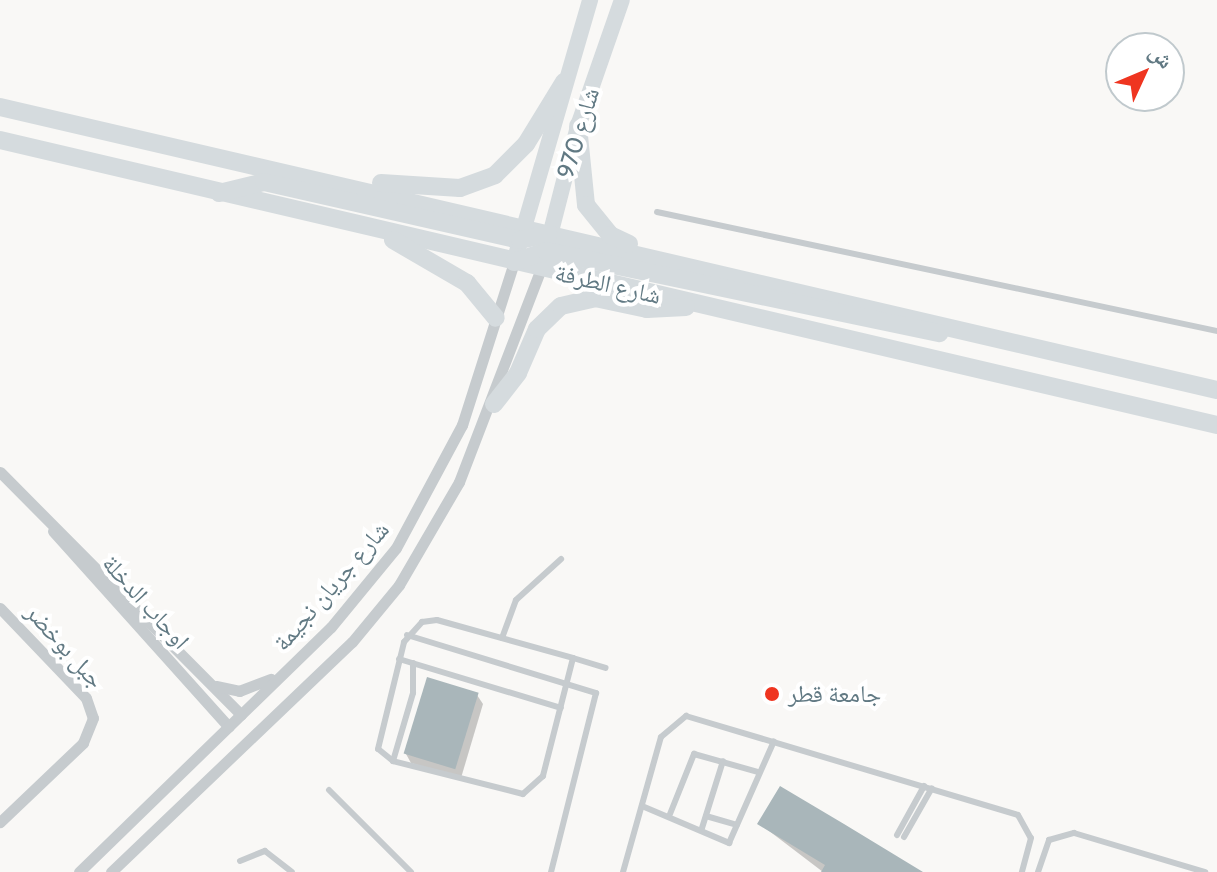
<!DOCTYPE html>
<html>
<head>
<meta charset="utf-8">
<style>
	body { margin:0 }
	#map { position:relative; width:1217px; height:872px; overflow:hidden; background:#f9f8f6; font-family:Cabin,"Noto Naskh Arabic",sans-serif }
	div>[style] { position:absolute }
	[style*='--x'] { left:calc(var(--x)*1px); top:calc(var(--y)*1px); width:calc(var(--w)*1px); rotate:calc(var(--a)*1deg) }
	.shadow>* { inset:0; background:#0003 }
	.building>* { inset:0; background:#a9b6ba; transform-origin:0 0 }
	.service>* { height:6px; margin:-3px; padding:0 3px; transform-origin:3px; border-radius:3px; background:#c6cbce }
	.minor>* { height:11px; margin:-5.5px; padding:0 5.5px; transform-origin:5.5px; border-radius:5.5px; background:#c6cbce }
	.secondary>* { height:16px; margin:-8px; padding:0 8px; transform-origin:8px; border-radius:8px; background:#d5dbde }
	.primary>* { height:18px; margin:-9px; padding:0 9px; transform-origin:9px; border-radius:9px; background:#d5dbde }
	.dots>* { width:22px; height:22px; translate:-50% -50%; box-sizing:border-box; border:4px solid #fff; border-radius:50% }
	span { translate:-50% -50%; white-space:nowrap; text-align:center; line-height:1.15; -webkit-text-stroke:8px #fff; paint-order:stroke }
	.street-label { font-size:24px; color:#617983 }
	.poi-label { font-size:24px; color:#617983 }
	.left { translate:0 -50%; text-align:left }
	.north { position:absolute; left:1105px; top:32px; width:80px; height:80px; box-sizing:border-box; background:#fff; border:2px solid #c0c9cd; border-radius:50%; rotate:46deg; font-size:22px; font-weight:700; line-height:32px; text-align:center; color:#617983 }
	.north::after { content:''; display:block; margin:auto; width:28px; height:36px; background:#ef3520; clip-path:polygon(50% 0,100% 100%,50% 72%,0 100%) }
</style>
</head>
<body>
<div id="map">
	<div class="shadow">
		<div style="clip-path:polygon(477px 695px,483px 704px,461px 778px,411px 763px,406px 754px)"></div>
		<div style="clip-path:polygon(760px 824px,919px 872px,823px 872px)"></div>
	</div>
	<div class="building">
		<div style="left:427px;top:677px;width:54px;height:80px;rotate:17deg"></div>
		<div style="clip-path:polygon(780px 786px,844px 824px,923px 872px,821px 872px,825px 865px,757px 824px)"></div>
	</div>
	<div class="service">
		<div style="--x:657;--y:212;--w:573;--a:12"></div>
		<div style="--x:407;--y:635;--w:198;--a:17.1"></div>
		<div style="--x:596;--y:693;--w:185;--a:104.1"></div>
		<div style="--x:502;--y:638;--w:40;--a:-69.8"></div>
		<div style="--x:516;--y:600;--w:61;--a:-42.3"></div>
		<div style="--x:573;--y:658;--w:122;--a:104.3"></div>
		<div style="--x:543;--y:776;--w:27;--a:138"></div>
		<div style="--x:523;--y:794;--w:134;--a:-165.8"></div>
		<div style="--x:393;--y:761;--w:19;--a:-141"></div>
		<div style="--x:378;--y:749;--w:110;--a:-76.3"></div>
		<div style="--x:404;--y:642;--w:27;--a:-48"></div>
		<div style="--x:422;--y:622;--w:15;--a:-8"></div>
		<div style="--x:437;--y:620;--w:141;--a:15.6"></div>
		<div style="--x:573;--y:658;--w:34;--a:17"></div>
		<div style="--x:399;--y:659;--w:169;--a:16.8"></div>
		<div style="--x:393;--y:761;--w:71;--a:-73.6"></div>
		<div style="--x:413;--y:693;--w:30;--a:-90"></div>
		<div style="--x:329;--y:790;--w:116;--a:45"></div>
		<div style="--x:642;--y:806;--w:95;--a:23"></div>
		<div style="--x:729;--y:843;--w:111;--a:-66.2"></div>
		<div style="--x:670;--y:814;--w:65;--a:-68.2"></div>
		<div style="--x:694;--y:754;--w:66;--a:15.7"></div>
		<div style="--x:706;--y:816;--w:32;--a:16"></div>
		<div style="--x:702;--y:828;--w:70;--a:-72.6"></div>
		<div style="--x:897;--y:835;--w:56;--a:-61.1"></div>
		<div style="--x:904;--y:837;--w:56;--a:-60.3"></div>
		<div style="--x:240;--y:861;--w:27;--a:-22"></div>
		<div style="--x:265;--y:851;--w:34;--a:38"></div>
		<div style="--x:623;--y:872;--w:140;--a:-74.3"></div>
		<div style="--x:661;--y:737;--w:33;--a:-40"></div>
		<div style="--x:686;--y:716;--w:346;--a:16.6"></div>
		<div style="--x:1018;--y:815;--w:26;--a:61"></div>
		<div style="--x:1031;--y:838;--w:35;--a:105"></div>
		<div style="--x:1038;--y:872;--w:34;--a:-71"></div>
		<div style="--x:1049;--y:840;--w:26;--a:-16"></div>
		<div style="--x:1074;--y:833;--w:137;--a:16.6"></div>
	</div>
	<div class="minor">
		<div style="--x:0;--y:472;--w:342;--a:45.2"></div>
		<div style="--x:53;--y:531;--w:263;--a:48.1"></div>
		<div style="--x:0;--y:608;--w:124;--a:46.3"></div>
		<div style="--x:86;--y:698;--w:21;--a:71"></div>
		<div style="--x:93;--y:718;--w:27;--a:112"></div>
		<div style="--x:83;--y:743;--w:115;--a:136.4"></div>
		<div style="--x:216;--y:686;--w:24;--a:12"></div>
		<div style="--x:239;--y:691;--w:34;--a:-21"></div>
		<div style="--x:79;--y:872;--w:351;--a:-44.2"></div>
		<div style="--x:331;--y:627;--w:102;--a:-50.6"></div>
		<div style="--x:396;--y:548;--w:140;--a:-61.8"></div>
		<div style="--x:462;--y:425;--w:171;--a:-72.3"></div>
		<div style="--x:111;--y:872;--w:333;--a:-43.7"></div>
		<div style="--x:352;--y:642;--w:74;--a:-50.5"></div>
		<div style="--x:399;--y:585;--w:119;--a:-59.8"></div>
		<div style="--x:459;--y:482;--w:229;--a:-69"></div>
	</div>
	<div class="secondary">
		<div style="--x:547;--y:247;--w:125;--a:-75.6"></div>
		<div style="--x:578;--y:126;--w:133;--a:-70.8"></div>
		<div style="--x:514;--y:262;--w:273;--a:-73.8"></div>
	</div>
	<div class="primary">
		<div style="--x:0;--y:107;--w:1249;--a:13.09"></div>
		<div style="--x:578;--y:126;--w:79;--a:84.2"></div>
		<div style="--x:586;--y:205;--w:38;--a:51"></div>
		<div style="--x:610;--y:235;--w:21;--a:25"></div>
		<div style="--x:0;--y:140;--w:1250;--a:13.18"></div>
		<div style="--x:381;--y:183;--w:79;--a:3.6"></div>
		<div style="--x:460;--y:188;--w:37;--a:-20"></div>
		<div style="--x:495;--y:175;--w:44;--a:-45"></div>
		<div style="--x:526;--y:144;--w:73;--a:-58.5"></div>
		<div style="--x:219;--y:193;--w:46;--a:-13.7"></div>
		<div style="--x:264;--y:182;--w:262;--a:12.8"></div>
		<div style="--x:520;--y:240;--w:29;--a:-12"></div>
		<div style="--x:393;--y:240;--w:86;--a:30.2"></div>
		<div style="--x:467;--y:283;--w:45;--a:50.4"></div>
		<div style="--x:514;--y:262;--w:34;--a:-19"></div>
		<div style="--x:546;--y:251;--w:402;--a:11.8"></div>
		<div style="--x:494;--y:404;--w:39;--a:-52"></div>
		<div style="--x:518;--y:373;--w:48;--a:-66.6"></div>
		<div style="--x:537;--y:329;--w:33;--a:-44"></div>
		<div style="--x:561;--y:306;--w:35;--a:-13"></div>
		<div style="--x:595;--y:298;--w:53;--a:11.9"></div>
		<div style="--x:647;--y:309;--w:39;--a:-3"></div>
	</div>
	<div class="dots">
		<div style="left:772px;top:694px;background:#ef3520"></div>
	</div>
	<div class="street-label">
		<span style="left:578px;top:133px;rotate:-73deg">شارع 970</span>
		<span style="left:608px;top:284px;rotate:13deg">شارع الطرفة</span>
		<span style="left:331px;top:586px;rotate:-49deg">شارع جريان نجيمة</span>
		<span style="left:146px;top:602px;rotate:48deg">اوجاب الدخلة</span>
		<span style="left:65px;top:646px;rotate:48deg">جبل بوخضر</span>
	</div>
	<div class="poi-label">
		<span class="left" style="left:788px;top:694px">جامعة قطر</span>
	</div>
	<div class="north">ش</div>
</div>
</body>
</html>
